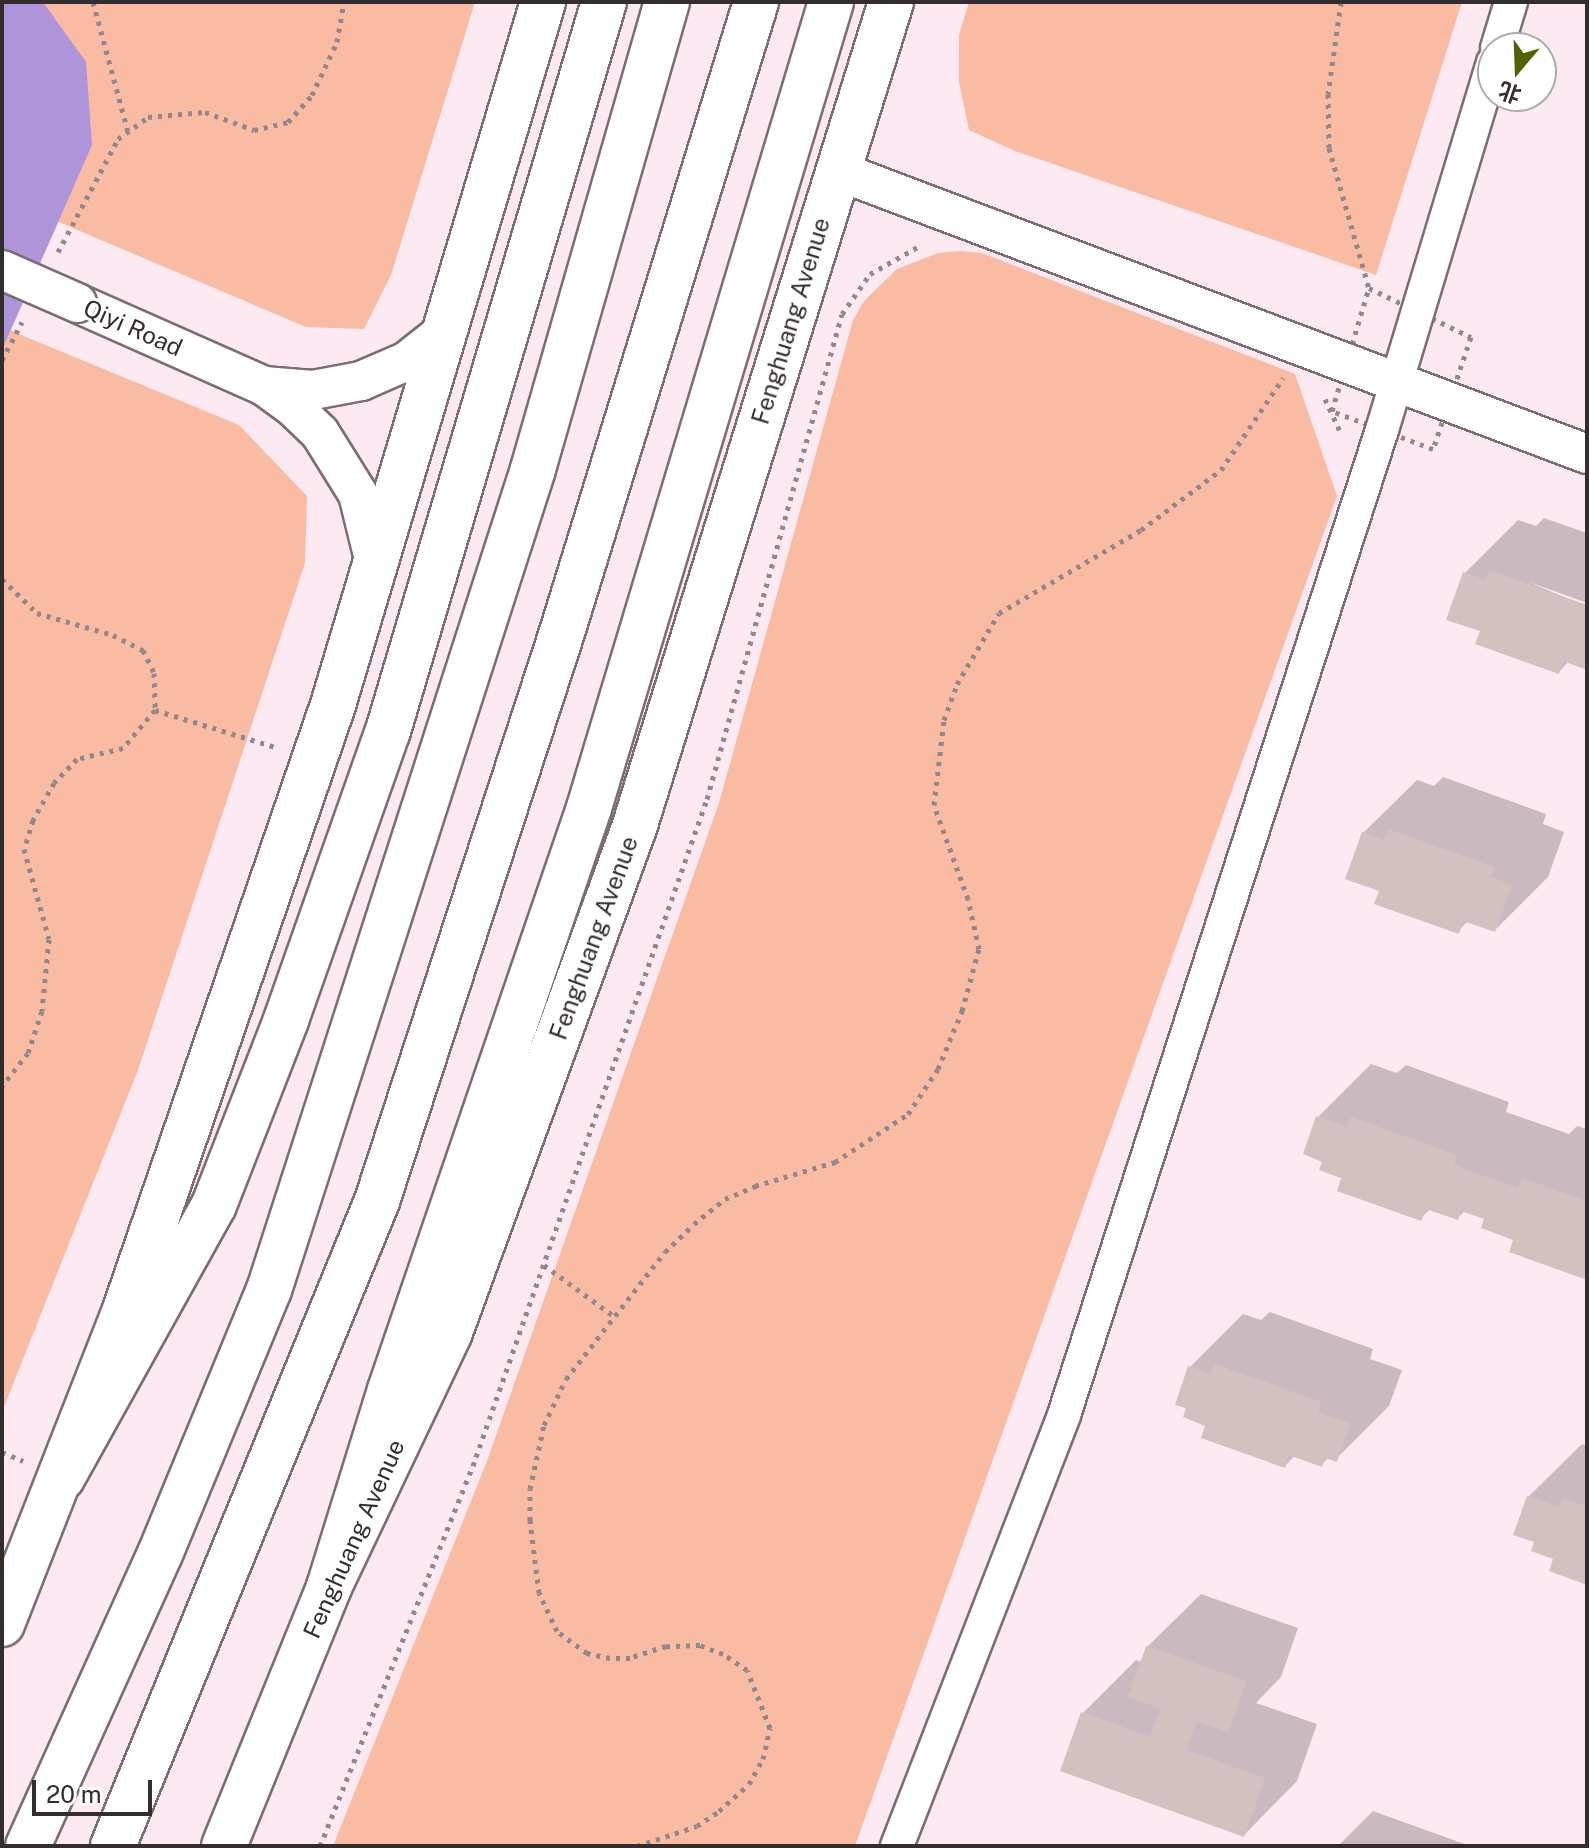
<!DOCTYPE html>
<html>
<head>
<meta charset="utf-8">
<style>
	body { margin:0 }
	#map { position:relative; width:1589px; height:1848px; overflow:hidden; background:#fde9f1; font-family:"Public Sans","Noto Sans SC",sans-serif }
	div>[style] { position:absolute }
	[style*='--x'] { left:calc(var(--x)*1px); top:calc(var(--y)*1px); width:calc(var(--w)*1px); rotate:calc(var(--a)*1deg) }
	.green>* { inset:0; background:#f9bca3 }
	.water>* { inset:0; background:#ae95da }
	.shadow>* { inset:0; background:#0003 }
	.building>* { inset:0; background:#d4c0c0 }
	.path>* { height:5px; margin-top:-2.5px; transform-origin:0; background:repeating-linear-gradient(90deg,#94878c 0 4px,transparent 0 10px) }
	.roads { filter:drop-shadow(2px 0 #7d6c73) drop-shadow(-2px 0 #7d6c73) drop-shadow(0 2px #7d6c73) drop-shadow(0 -2px #7d6c73) }
	.minor>* { height:32px; margin:-16px; padding:0 16px; transform-origin:16px; border-radius:16px; background:#fff }
	.tertiary>* { height:38px; margin:-19px; padding:0 19px; transform-origin:19px; border-radius:19px; background:#fff }
	.secondary>* { height:44px; margin:-22px; padding:0 22px; transform-origin:22px; border-radius:22px; background:#fff }
	.primary>* { height:44px; margin:-22px; padding:0 22px; transform-origin:22px; border-radius:22px; background:#fff }
	.bridges { filter:drop-shadow(2px 0 #7d6c73) drop-shadow(-2px 0 #7d6c73) drop-shadow(0 2px #7d6c73) drop-shadow(0 -2px #7d6c73) }
	.tertiary-bridge>* { height:38px; margin:-19px; padding:0 19px; transform-origin:19px; border-radius:19px; background:#fff }
	span { translate:-50% -50%; white-space:nowrap; text-align:center; line-height:1.15; -webkit-text-stroke:6px #fff; paint-order:stroke }
	.street-label { font-size:24px; color:#342d30 }
	.frame { position:absolute; inset:0; border:4px solid #342d30; pointer-events:none }
	.north { position:absolute; left:1477px; top:32px; width:80px; height:80px; box-sizing:border-box; background:#fff; border:2px solid #aeabac; border-radius:50%; rotate:199deg; font-size:22px; font-weight:700; line-height:32px; text-align:center; color:#342d30 }
	.north::after { content:''; display:block; margin:auto; width:28px; height:36px; background:#516207; clip-path:polygon(50% 0,100% 100%,50% 72%,0 100%) }
	.scale { position:absolute; left:32px; top:1780px; width:120px; height:36px; box-sizing:border-box; border:4px solid #342d30; border-top:0; padding-left:10px; font-size:24px; line-height:28px; white-space:nowrap; color:#342d30; -webkit-text-stroke:6px #fff; paint-order:stroke }
</style>
</head>
<body>
<div id="map">
	<div class="green">
		<div style="clip-path:polygon(2px 2px,475px 2px,391px 275px,364px 329px,306px 327px,2px 198px)"></div>
		<div style="clip-path:polygon(969px 2px,1462px 2px,1376px 275px,1015px 151px,969px 130px,959px 82px,959px 35px)"></div>
		<div style="clip-path:polygon(960px 251px,982px 253px,1295px 374px,1337px 496px,855px 1846px,333px 1846px,487px 1461px,719px 803px,853px 320px,864px 301px,897px 269px,938px 253px)"></div>
		<div style="clip-path:polygon(2px 327px,239px 425px,307px 496px,305px 563px,138px 1070px,2px 1412px)"></div>
	</div>
	<div class="water">
		<div style="clip-path:polygon(2px 2px,43px 2px,86px 62px,92px 145px,2px 350px)"></div>
	</div>
	<div class="shadow">
		<div style="clip-path:polygon(1544px 518px,1587px 533px,1587px 603px,1529px 582px,1587px 607px,1587px 667px,1569px 661px,1559px 672px,1482px 630px,1465px 573px,1518px 520px,1536px 526px)"></div>
		<div style="clip-path:polygon(1443px 777px,1546px 814px,1543px 824px,1564px 832px,1548px 877px,1495px 930px,1468px 921px,1458px 931px,1382px 890px,1363px 833px,1417px 780px,1434px 786px)"></div>
		<div style="clip-path:polygon(1371px 1064px,1397px 1073px,1406px 1065px,1509px 1102px,1506px 1112px,1569px 1134px,1577px 1126px,1587px 1129px,1587px 1277px,1486px 1218px,1465px 1210px,1458px 1218px,1431px 1208px,1420px 1219px,1324px 1160px,1318px 1117px)"></div>
		<div style="clip-path:polygon(1270px 1312px,1373px 1349px,1370px 1359px,1402px 1370px,1389px 1406px,1336px 1459px,1329px 1457px,1322px 1464px,1295px 1455px,1285px 1466px,1208px 1424px,1190px 1367px,1243px 1314px,1261px 1320px)"></div>
		<div style="clip-path:polygon(1582px 1444px,1587px 1446px,1587px 1583px,1536px 1541px,1528px 1497px)"></div>
		<div style="clip-path:polygon(1201px 1594px,1298px 1628px,1281px 1677px,1256px 1703px,1317px 1724px,1297px 1781px,1244px 1835px,1083px 1713px,1136px 1660px,1142px 1662px,1147px 1647px)"></div>
		<div style="clip-path:polygon(1373px 1811px,1470px 1846px,1338px 1846px)"></div>
	</div>
	<div class="building">
		<div style="clip-path:polygon(1489px 570px,1587px 605px,1587px 670px,1563px 661px,1559px 674px,1475px 644px,1480px 631px,1446px 620px,1463px 572px,1485px 580px)"></div>
		<div style="clip-path:polygon(1388px 829px,1494px 867px,1491px 877px,1512px 885px,1495px 932px,1463px 921px,1459px 934px,1374px 904px,1379px 891px,1345px 879px,1362px 832px,1384px 840px)"></div>
		<div style="clip-path:polygon(1316px 1116px,1347px 1127px,1351px 1117px,1457px 1155px,1454px 1165px,1486px 1177px,1518px 1188px,1522px 1178px,1587px 1201px,1587px 1280px,1509px 1252px,1513px 1240px,1481px 1228px,1484px 1219px,1461px 1211px,1458px 1220px,1426px 1209px,1421px 1221px,1337px 1191px,1341px 1178px,1319px 1170px,1322px 1162px,1303px 1154px)"></div>
		<div style="clip-path:polygon(1215px 1364px,1321px 1402px,1318px 1412px,1350px 1424px,1337px 1462px,1325px 1458px,1322px 1467px,1289px 1455px,1285px 1468px,1201px 1438px,1205px 1426px,1183px 1417px,1186px 1408px,1175px 1405px,1188px 1366px,1211px 1374px)"></div>
		<div style="clip-path:polygon(1527px 1496px,1559px 1507px,1563px 1498px,1587px 1506px,1587px 1585px,1549px 1571px,1553px 1559px,1531px 1551px,1534px 1542px,1513px 1535px)"></div>
		<div style="clip-path:polygon(1146px 1646px,1246px 1681px,1228px 1733px,1197px 1721px,1186px 1750px,1265px 1778px,1244px 1837px,1060px 1771px,1081px 1712px,1150px 1737px,1161px 1709px,1128px 1697px)"></div>
	</div>
	<div class="path">
		<div style="--x:93;--y:2;--w:135;--a:74.9"></div>
		<div style="--x:1341;--y:2;--w:93;--a:98"></div>
		<div style="--x:1328;--y:94;--w:54;--a:88.9"></div>
		<div style="--x:1329;--y:148;--w:146;--a:74.1"></div>
		<div style="--x:58;--y:252;--w:128;--a:-62"></div>
		<div style="--x:118;--y:139;--w:37;--a:-36"></div>
		<div style="--x:148;--y:117;--w:57;--a:-5"></div>
		<div style="--x:205;--y:112;--w:52;--a:20.2"></div>
		<div style="--x:254;--y:130;--w:35;--a:-13"></div>
		<div style="--x:288;--y:122;--w:36;--a:-48"></div>
		<div style="--x:312;--y:95;--w:59;--a:-64.7"></div>
		<div style="--x:337;--y:42;--w:41;--a:-80.1"></div>
		<div style="--x:1369;--y:288;--w:113;--a:25.7"></div>
		<div style="--x:1471;--y:337;--w:118;--a:108.7"></div>
		<div style="--x:1433;--y:449;--w:108;--a:-159.4"></div>
		<div style="--x:1332;--y:411;--w:128;--a:-73.3"></div>
		<div style="--x:2;--y:360;--w:43;--a:-62.2"></div>
		<div style="--x:1325;--y:399;--w:38;--a:65"></div>
		<div style="--x:2;--y:579;--w:49;--a:44.2"></div>
		<div style="--x:37;--y:613;--w:79;--a:16.1"></div>
		<div style="--x:113;--y:635;--w:34;--a:27"></div>
		<div style="--x:143;--y:650;--w:25;--a:64"></div>
		<div style="--x:154;--y:673;--w:37;--a:88"></div>
		<div style="--x:155;--y:710;--w:50;--a:130.1"></div>
		<div style="--x:123;--y:748;--w:47;--a:166.6"></div>
		<div style="--x:77;--y:759;--w:33;--a:134"></div>
		<div style="--x:54;--y:783;--w:43;--a:119.6"></div>
		<div style="--x:33;--y:820;--w:30;--a:107"></div>
		<div style="--x:24;--y:849;--w:93;--a:74.5"></div>
		<div style="--x:49;--y:939;--w:72;--a:95.6"></div>
		<div style="--x:42;--y:1011;--w:44;--a:108.4"></div>
		<div style="--x:28;--y:1053;--w:42;--a:128.2"></div>
		<div style="--x:155;--y:710;--w:126;--a:17.1"></div>
		<div style="--x:544;--y:1265;--w:88;--a:36.2"></div>
		<div style="--x:2;--y:1452;--w:23;--a:23"></div>
		<div style="--x:320;--y:1846;--w:419;--a:-68.1"></div>
		<div style="--x:476;--y:1457;--w:697;--a:-70.66"></div>
		<div style="--x:707;--y:799;--w:503;--a:-74.45"></div>
		<div style="--x:842;--y:314;--w:49;--a:-55"></div>
		<div style="--x:870;--y:274;--w:59;--a:-29.6"></div>
		<div style="--x:637;--y:1846;--w:63;--a:-18.4"></div>
		<div style="--x:697;--y:1826;--w:27;--a:-34"></div>
		<div style="--x:719;--y:1811;--w:40;--a:-42"></div>
		<div style="--x:749;--y:1784;--w:29;--a:-61"></div>
		<div style="--x:763;--y:1759;--w:32;--a:-77"></div>
		<div style="--x:770;--y:1728;--w:62;--a:-111.6"></div>
		<div style="--x:747;--y:1670;--w:29;--a:-146"></div>
		<div style="--x:723;--y:1654;--w:25;--a:-159"></div>
		<div style="--x:700;--y:1645;--w:34;--a:178"></div>
		<div style="--x:666;--y:1646;--w:38;--a:162"></div>
		<div style="--x:630;--y:1658;--w:20;--a:180"></div>
		<div style="--x:610;--y:1658;--w:24;--a:-168"></div>
		<div style="--x:587;--y:1653;--w:37;--a:-144"></div>
		<div style="--x:557;--y:1631;--w:42;--a:-115.3"></div>
		<div style="--x:539;--y:1593;--w:73;--a:-97.1"></div>
		<div style="--x:530;--y:1521;--w:32;--a:-90"></div>
		<div style="--x:530;--y:1489;--w:66;--a:-77.7"></div>
		<div style="--x:544;--y:1425;--w:51;--a:-64.4"></div>
		<div style="--x:566;--y:1379;--w:161;--a:-52.1"></div>
		<div style="--x:665;--y:1252;--w:40;--a:-44"></div>
		<div style="--x:694;--y:1224;--w:40;--a:-39"></div>
		<div style="--x:725;--y:1199;--w:33;--a:-23"></div>
		<div style="--x:755;--y:1186;--w:84;--a:-16.7"></div>
		<div style="--x:835;--y:1162;--w:87;--a:-33.3"></div>
		<div style="--x:908;--y:1114;--w:54;--a:-56.3"></div>
		<div style="--x:938;--y:1069;--w:63;--a:-67.5"></div>
		<div style="--x:962;--y:1011;--w:64;--a:-74.7"></div>
		<div style="--x:979;--y:949;--w:51;--a:-102.4"></div>
		<div style="--x:968;--y:899;--w:100;--a:-109.9"></div>
		<div style="--x:934;--y:805;--w:86;--a:-83.3"></div>
		<div style="--x:944;--y:720;--w:38;--a:-70"></div>
		<div style="--x:957;--y:684;--w:82;--a:-59.4"></div>
		<div style="--x:999;--y:613;--w:164;--a:-30.3"></div>
		<div style="--x:1141;--y:530;--w:100;--a:-36.9"></div>
		<div style="--x:1221;--y:470;--w:111;--a:-56"></div>
	</div>
	<div class="roads">
		<div class="minor">
			<div style="--x:1497;--y:48;--w:48;--a:-73.1"></div>
			<div style="--x:897;--y:1846;--w:462;--a:-68.8"></div>
			<div style="--x:1064;--y:1415;--w:1035;--a:-72.11"></div>
			<div style="--x:1382;--y:430;--w:384;--a:-73.2"></div>
		</div>
		<div class="tertiary">
			<div style="--x:838;--y:171;--w:801;--a:20.7"></div>
			<div style="--x:77;--y:303;--w:205;--a:23.9"></div>
			<div style="--x:264;--y:386;--w:36;--a:36"></div>
			<div style="--x:293;--y:407;--w:37;--a:44"></div>
			<div style="--x:320;--y:433;--w:72;--a:58.1"></div>
			<div style="--x:358;--y:494;--w:71;--a:76.2"></div>
			<div style="--x:264;--y:386;--w:49;--a:4.7"></div>
			<div style="--x:313;--y:390;--w:49;--a:-10.6"></div>
			<div style="--x:361;--y:381;--w:50;--a:-23.5"></div>
			<div style="--x:407;--y:361;--w:48;--a:-38.3"></div>
		</div>
		<div class="secondary">
			<div style="--x:2;--y:1624;--w:337;--a:-68.6"></div>
			<div style="--x:125;--y:1310;--w:640;--a:-71.03"></div>
			<div style="--x:333;--y:705;--w:734;--a:-73.37"></div>
			<div style="--x:224;--y:1846;--w:279;--a:-67.9"></div>
			<div style="--x:329;--y:1587;--w:282;--a:-64.6"></div>
			<div style="--x:450;--y:1332;--w:540;--a:-69.95"></div>
			<div style="--x:635;--y:825;--w:862;--a:-72.72"></div>
		</div>
		<div class="primary">
			<div style="--x:62;--y:1478;--w:312;--a:-60.9"></div>
			<div style="--x:214;--y:1205;--w:199;--a:-68.7"></div>
			<div style="--x:286;--y:1020;--w:306;--a:-70.6"></div>
			<div style="--x:388;--y:731;--w:760;--a:-73.5"></div>
			<div style="--x:329;--y:1587;--w:206;--a:-72.8"></div>
			<div style="--x:390;--y:1390;--w:615;--a:-71.12"></div>
			<div style="--x:589;--y:808;--w:842;--a:-73.29"></div>
			<div style="--x:28;--y:1846;--w:320;--a:-65.7"></div>
			<div style="--x:160;--y:1554;--w:286;--a:-67.6"></div>
			<div style="--x:269;--y:1290;--w:862;--a:-72.17"></div>
			<div style="--x:533;--y:469;--w:486;--a:-74"></div>
			<div style="--x:113;--y:1846;--w:697;--a:-67.74"></div>
			<div style="--x:377;--y:1201;--w:605;--a:-71.98"></div>
			<div style="--x:564;--y:626;--w:653;--a:-72.9"></div>
		</div>
	</div>
	<div class="bridges">
		<div class="tertiary-bridge">
			<div style="--x:2;--y:270;--w:82;--a:23.7"></div>
		</div>
	</div>
	<div class="street-label">
		<span style="left:791px;top:321px;rotate:-73deg">Fenghuang Avenue</span>
		<span style="left:133px;top:328px;rotate:24deg">Qiyi Road</span>
		<span style="left:594px;top:938px;rotate:-70deg">Fenghuang Avenue</span>
		<span style="left:354px;top:1539px;rotate:-66deg">Fenghuang Avenue</span>
	</div>
	<div class="frame"></div>
	<div class="north">北</div>
	<div class="scale">20 m</div>
</div>
</body>
</html>
